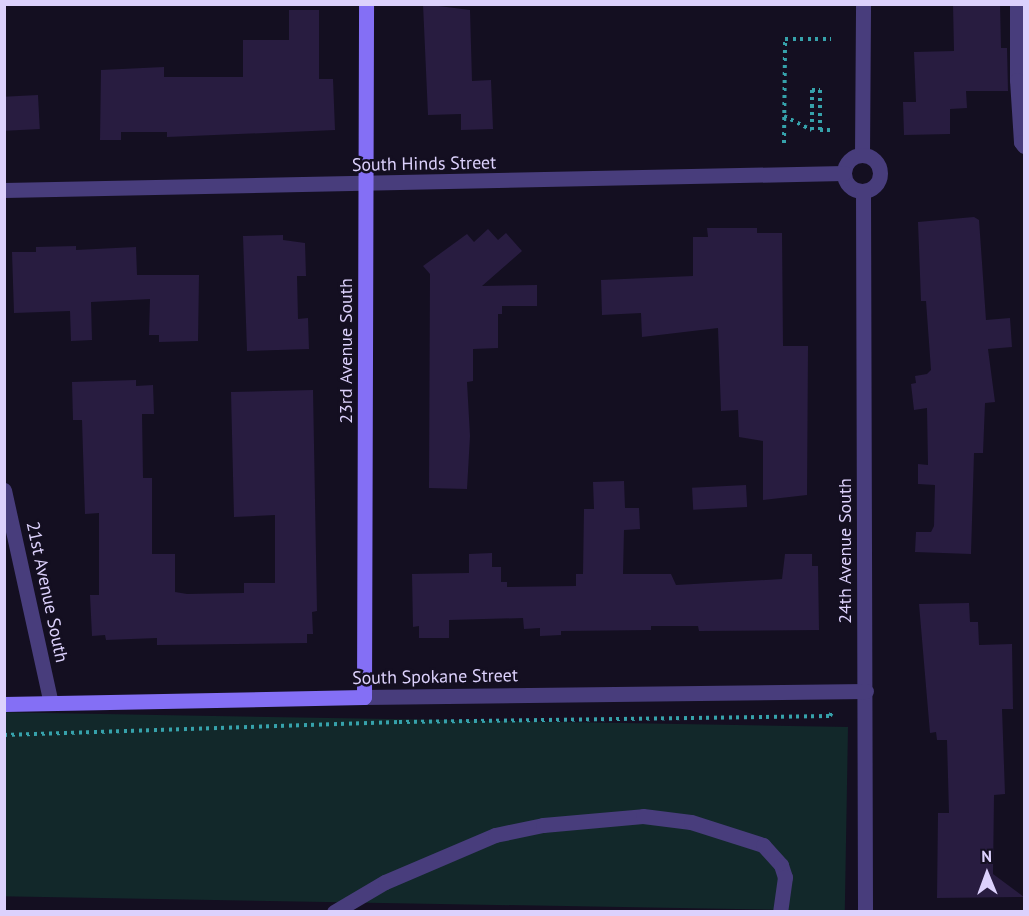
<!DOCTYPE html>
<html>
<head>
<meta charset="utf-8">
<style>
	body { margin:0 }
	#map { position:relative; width:1029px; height:916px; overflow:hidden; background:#140f21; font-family:"PT Sans",sans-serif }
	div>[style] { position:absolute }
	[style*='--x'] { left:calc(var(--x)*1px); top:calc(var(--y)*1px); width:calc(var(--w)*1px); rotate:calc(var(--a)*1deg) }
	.green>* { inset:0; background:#12282a; transform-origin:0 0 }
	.building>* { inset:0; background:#281c40; transform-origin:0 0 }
	.path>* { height:4px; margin-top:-2px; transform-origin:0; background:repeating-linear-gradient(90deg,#36a2ab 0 3px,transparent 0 7.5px) }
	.lane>* { height:15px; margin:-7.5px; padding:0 7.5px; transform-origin:7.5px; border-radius:7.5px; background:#483d7c }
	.street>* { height:15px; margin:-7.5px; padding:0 7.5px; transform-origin:7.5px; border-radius:7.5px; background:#483d7c }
	.street>.ring { margin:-7.5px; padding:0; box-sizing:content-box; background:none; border:15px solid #483d7c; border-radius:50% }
	.secondary>* { height:15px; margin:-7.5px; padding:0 7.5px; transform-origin:7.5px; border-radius:7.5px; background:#846ff5 }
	span { translate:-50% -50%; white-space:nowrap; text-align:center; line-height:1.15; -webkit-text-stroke:5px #140f21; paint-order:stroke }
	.street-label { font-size:18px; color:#dcd1fc }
	.frame { position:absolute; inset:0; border:6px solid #dcd1fc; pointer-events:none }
	.north { position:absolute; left:957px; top:844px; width:60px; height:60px; -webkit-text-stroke:4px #140f21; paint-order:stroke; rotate:359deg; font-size:16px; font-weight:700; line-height:24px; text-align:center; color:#dcd1fc }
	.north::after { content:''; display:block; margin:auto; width:21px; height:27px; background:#dcd1fc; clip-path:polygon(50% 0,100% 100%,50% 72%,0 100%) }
</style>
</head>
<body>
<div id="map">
	<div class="green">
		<div style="left:848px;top:727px;width:184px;height:844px;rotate:91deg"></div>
	</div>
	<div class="building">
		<div style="clip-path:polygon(423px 4px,470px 10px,472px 81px,491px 80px,493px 129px,461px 130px,461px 114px,428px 115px)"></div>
		<div style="clip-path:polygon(953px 4px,1000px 4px,1001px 48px,1007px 48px,1008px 91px,966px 91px,967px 108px,950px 109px,950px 134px,904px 135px,903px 102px,916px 102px,914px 52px,954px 51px)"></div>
		<div style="clip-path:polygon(289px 10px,319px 10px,319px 79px,333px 79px,335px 130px,167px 137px,167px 132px,121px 132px,121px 140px,100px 140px,101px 70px,164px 67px,164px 77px,243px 77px,243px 40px,289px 40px)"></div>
		<div style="left:38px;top:95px;width:34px;height:34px;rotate:87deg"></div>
		<div style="clip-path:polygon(974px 217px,979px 220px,986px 320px,1010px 318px,1012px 347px,988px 349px,995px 402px,985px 403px,983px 453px,974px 453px,971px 554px,915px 552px,916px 532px,931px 532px,934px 526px,935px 485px,918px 484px,918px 464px,928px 465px,927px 408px,914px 410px,911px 384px,916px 383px,915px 376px,927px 374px,931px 370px,926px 301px,921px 301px,918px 222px)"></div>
		<div style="clip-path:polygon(707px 228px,757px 228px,757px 233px,782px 233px,783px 346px,808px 346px,807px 495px,763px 500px,763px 441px,739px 437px,738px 410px,721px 411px,718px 328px,642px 337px,641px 313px,602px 315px,601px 280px,693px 276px,693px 237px,708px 237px)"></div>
		<div style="clip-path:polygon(488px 229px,498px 240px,506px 233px,522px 251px,482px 286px,537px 285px,537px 306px,502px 306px,502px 314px,498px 314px,498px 348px,473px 349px,473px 381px,467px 382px,470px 436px,467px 489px,429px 488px,430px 274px,423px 266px,467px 234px,474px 242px)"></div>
		<div style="clip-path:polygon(283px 235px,283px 240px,305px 243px,306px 276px,297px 276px,298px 319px,308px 318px,309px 349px,247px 351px,243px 236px)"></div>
		<div style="clip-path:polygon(76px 246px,76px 250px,136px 247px,137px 275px,199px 275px,198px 341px,159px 342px,159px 335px,149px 335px,150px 299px,91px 302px,92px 340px,71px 341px,70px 311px,14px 313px,12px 252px,36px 252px,36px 247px)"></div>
		<div style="clip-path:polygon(136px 380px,136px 386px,153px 385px,154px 414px,142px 414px,143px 478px,152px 478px,152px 554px,175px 554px,175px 592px,187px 594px,244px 593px,244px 583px,275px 583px,275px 515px,234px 517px,231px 392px,313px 390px,317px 611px,312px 612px,313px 634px,307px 634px,307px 643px,157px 645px,157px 638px,106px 640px,105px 635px,92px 636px,90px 595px,99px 595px,99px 513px,85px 514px,82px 420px,73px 420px,72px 382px)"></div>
		<div style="clip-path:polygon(624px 481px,625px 508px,639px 508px,640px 529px,624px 530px,623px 574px,671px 574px,676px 585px,782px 579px,785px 554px,812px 554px,812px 566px,818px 566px,819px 630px,699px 631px,698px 626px,651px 626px,651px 630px,561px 631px,561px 635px,540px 636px,540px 628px,524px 629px,523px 618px,449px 620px,449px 638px,419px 638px,419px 626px,413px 627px,412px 574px,469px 573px,469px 554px,492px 553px,492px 567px,501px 567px,501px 582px,507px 582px,507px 587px,576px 586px,576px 574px,583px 574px,584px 509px,594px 509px,593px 482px)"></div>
		<div style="left:746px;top:485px;width:22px;height:54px;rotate:87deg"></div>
		<div style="clip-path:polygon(969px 603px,970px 622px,978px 622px,979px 645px,1012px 644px,1013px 709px,1002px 709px,1005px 794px,994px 795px,993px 874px,1024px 897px,937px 898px,938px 813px,949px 813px,947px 740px,937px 740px,936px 732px,930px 733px,919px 604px)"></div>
	</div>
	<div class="path">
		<div style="--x:784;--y:116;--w:31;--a:27"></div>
		<div style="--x:812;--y:130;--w:40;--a:-90"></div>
		<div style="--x:812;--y:90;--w:8;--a:0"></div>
		<div style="--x:820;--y:90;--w:40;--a:90"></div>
		<div style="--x:820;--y:130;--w:11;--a:0"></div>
		<div style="--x:784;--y:143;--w:104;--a:-89.4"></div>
		<div style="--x:785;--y:39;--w:46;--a:0"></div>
		<div style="--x:4;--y:735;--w:395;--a:-1.9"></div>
		<div style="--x:399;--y:722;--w:431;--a:-0.8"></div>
		<div style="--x:830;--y:716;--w:4;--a:-63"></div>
	</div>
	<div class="lane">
		<div style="--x:1017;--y:4;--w:76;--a:90"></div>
		<div style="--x:1017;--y:80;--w:62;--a:86.3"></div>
		<div style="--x:1021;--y:142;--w:5;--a:53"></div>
		<div style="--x:334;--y:912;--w:59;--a:-30.5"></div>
		<div style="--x:385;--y:882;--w:120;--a:-23.1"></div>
		<div style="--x:495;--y:835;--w:49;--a:-11.8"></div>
		<div style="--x:543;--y:825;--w:100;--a:-5.1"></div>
		<div style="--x:643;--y:816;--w:48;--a:7.1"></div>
		<div style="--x:691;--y:822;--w:76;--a:17.7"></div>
		<div style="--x:763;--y:845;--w:27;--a:48"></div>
		<div style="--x:781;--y:865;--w:13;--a:72"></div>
		<div style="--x:785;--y:877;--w:35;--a:98"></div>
	</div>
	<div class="street">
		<div style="--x:862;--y:155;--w:151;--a:-89.6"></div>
		<div class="ring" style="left:844px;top:155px;width:21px;height:21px"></div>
		<div style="--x:4;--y:190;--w:840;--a:-1.16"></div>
		<div style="--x:863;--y:191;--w:721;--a:89.84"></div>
		<div style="--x:4;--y:490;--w:218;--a:77.6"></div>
		<div style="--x:364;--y:697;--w:502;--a:-0.68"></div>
	</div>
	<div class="secondary">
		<div style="--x:4;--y:704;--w:360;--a:-1.1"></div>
		<div style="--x:364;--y:697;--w:693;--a:-89.83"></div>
	</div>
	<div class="street-label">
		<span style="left:424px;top:164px;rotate:-1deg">South Hinds Street</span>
		<span style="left:346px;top:351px;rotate:-90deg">23rd Avenue South</span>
		<span style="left:845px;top:551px;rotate:-90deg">24th Avenue South</span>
		<span style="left:47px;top:592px;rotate:78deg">21st Avenue South</span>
		<span style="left:435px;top:677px;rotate:-1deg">South Spokane Street</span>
	</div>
	<div class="frame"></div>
	<div class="north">N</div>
</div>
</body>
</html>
